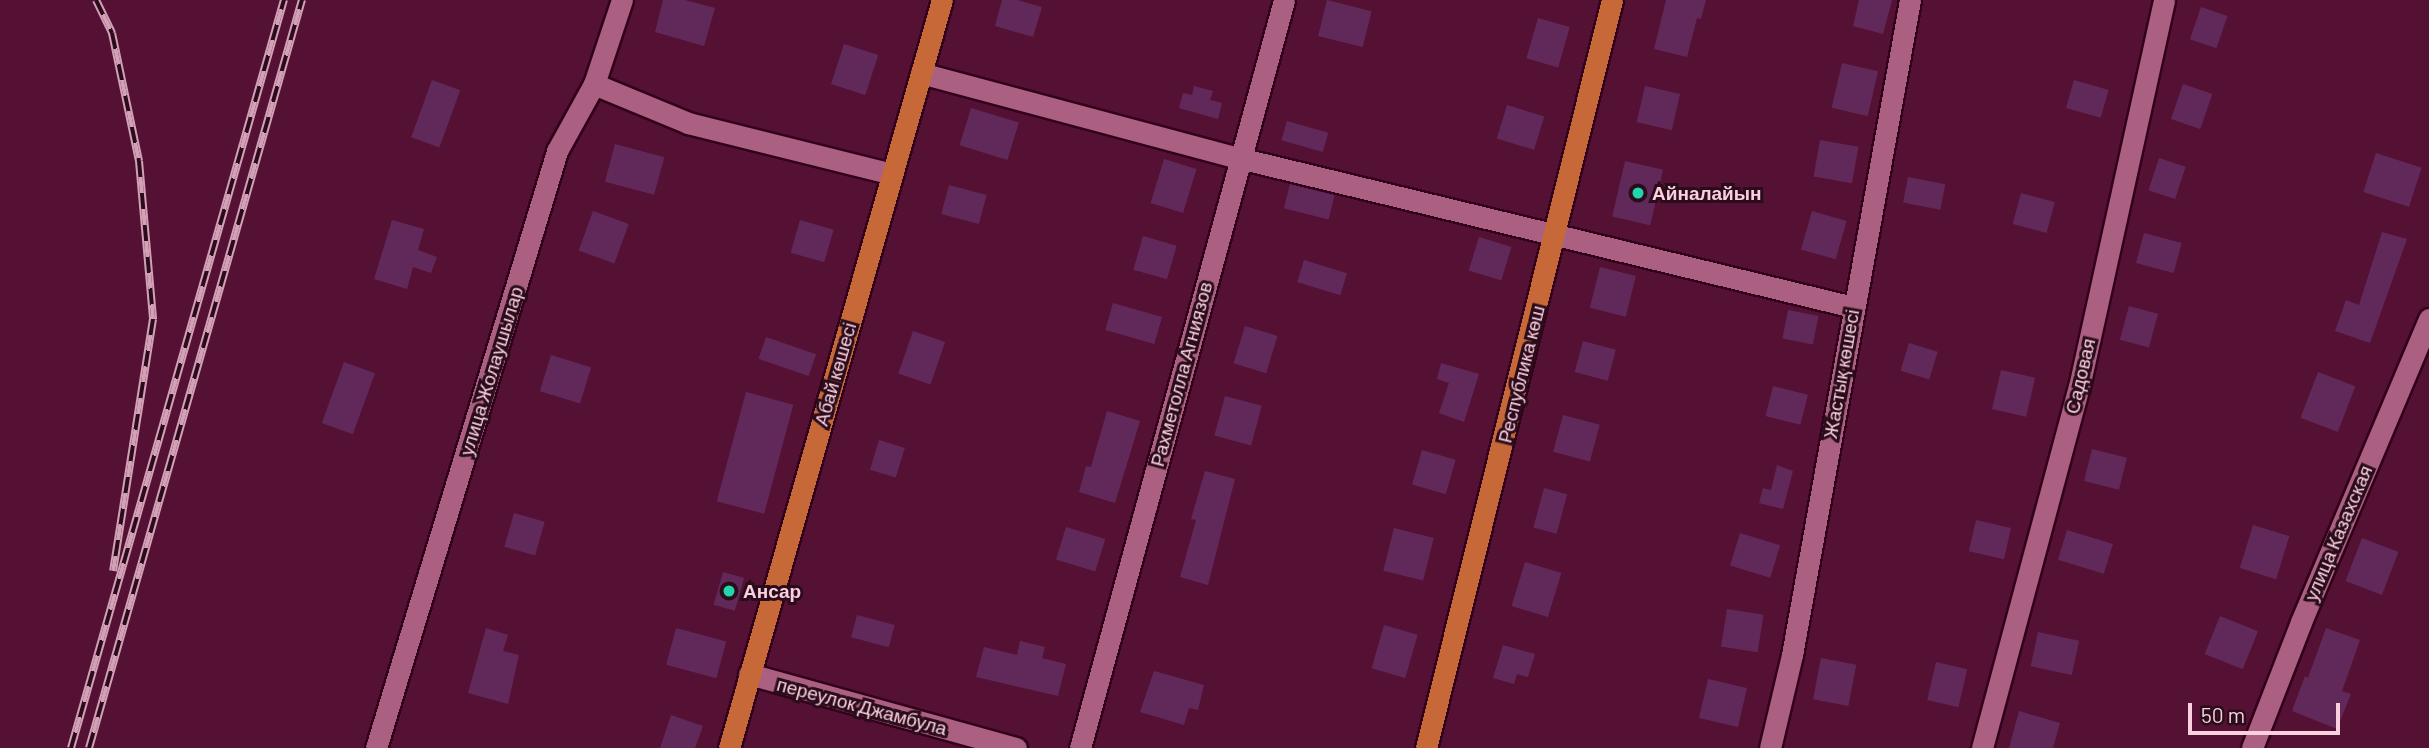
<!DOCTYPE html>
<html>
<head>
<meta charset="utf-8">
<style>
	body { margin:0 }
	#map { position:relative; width:2429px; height:748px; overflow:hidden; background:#551134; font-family:Barlow,sans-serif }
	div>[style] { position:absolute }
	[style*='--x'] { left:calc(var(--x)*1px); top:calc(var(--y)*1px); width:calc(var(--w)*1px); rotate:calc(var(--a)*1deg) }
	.building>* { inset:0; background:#612959; transform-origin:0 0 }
	.roads { filter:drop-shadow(2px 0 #32011b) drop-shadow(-2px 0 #32011b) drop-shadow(0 2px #32011b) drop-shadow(0 -2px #32011b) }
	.minor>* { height:21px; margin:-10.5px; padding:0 10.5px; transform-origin:10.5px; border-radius:10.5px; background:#ac6081 }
	.major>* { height:21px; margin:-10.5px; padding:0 10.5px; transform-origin:10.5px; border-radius:10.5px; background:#c76838 }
	.rail>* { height:8px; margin-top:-4px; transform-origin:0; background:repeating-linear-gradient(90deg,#2a0c1a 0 16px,#d2a1b6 0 32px); box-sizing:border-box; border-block:2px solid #d2a1b6 }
	.dots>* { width:19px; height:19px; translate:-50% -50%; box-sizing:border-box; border:4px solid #2a0c1a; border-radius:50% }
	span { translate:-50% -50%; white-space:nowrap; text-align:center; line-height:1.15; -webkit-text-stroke:6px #2a0c1a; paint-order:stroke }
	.poi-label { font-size:19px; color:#facfdf; font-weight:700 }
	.left { translate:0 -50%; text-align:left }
	.street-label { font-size:19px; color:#facfdf }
	.scale { position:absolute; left:2188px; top:703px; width:152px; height:32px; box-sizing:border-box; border:4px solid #facfdf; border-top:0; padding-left:9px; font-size:21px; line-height:24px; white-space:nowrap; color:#facfdf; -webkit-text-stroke:5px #2a0c1a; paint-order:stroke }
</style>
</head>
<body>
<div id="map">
	<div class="building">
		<div style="clip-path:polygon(663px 0,685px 0,715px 8px,704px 46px,655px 32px)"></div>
		<div style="clip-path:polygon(1002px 0,1017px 0,1042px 7px,1033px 37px,995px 26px)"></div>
		<div style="left:1327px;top:0;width:46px;height:37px;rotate:14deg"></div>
		<div style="clip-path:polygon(1666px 0,1706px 0,1701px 19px,1697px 18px,1687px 57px,1654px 49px)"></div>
		<div style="clip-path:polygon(1859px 0,1892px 0,1883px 34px,1853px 26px)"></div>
		<div style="left:2201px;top:7px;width:28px;height:34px;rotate:19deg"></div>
		<div style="left:1538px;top:18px;width:33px;height:42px;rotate:16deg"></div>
		<div style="left:844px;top:44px;width:36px;height:42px;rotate:18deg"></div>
		<div style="left:1842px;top:63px;width:37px;height:46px;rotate:13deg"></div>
		<div style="left:432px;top:80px;width:30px;height:61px;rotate:20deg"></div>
		<div style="left:2074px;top:80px;width:36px;height:29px;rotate:16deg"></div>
		<div style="left:2183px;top:84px;width:31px;height:37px;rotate:19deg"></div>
		<div style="clip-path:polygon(1194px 86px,1213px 91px,1210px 100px,1222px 103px,1218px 119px,1179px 108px,1183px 93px,1192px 95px)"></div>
		<div style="left:1645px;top:86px;width:36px;height:37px;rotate:13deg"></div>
		<div style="left:1507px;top:105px;width:39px;height:35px;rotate:17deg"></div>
		<div style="left:971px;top:108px;width:50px;height:39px;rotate:17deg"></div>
		<div style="left:1287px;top:121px;width:43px;height:20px;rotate:16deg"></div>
		<div style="left:1820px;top:140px;width:39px;height:37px;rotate:10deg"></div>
		<div style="left:615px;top:144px;width:51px;height:39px;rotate:15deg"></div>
		<div style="left:2376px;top:153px;width:48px;height:41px;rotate:18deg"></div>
		<div style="left:2159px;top:158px;width:28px;height:34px;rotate:18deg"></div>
		<div style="left:1164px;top:159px;width:34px;height:46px;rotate:17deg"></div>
		<div style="left:1625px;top:161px;width:39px;height:57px;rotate:13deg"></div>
		<div style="left:1908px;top:177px;width:38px;height:26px;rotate:11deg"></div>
		<div style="left:1290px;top:184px;width:46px;height:25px;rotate:14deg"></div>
		<div style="left:949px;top:185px;width:39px;height:30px;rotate:15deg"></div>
		<div style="left:2021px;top:193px;width:35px;height:32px;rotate:15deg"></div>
		<div style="left:593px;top:211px;width:38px;height:42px;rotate:20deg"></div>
		<div style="left:1812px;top:211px;width:36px;height:40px;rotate:16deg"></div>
		<div style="clip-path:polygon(392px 220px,424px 229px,418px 250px,437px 257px,431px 273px,413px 267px,407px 289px,374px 279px)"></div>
		<div style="left:800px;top:220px;width:35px;height:34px;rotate:16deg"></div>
		<div style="clip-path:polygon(2382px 232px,2407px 239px,2370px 343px,2335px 331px,2346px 300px,2359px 305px)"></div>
		<div style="left:2144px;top:233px;width:39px;height:31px;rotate:15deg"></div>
		<div style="left:1143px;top:236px;width:35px;height:35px;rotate:16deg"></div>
		<div style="left:1479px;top:237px;width:34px;height:35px;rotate:17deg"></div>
		<div style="left:1304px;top:260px;width:45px;height:23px;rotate:17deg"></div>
		<div style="left:1600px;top:267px;width:37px;height:42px;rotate:14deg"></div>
		<div style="left:1113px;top:303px;width:51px;height:28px;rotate:16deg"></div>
		<div style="left:2129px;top:306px;width:30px;height:35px;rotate:15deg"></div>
		<div style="left:1788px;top:310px;width:31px;height:29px;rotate:11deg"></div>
		<div style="left:1245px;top:326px;width:34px;height:39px;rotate:17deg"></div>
		<div style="left:913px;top:331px;width:34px;height:45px;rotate:19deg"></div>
		<div style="left:766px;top:337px;width:53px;height:23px;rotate:19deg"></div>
		<div style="left:1583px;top:341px;width:34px;height:32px;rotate:15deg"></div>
		<div style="left:1909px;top:343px;width:30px;height:29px;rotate:17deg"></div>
		<div style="left:551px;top:355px;width:42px;height:38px;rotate:17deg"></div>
		<div style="left:344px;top:362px;width:33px;height:65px;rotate:20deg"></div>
		<div style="clip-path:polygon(1441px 363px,1479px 374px,1464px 422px,1439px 413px,1449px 383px,1437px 379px)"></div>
		<div style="left:2001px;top:370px;width:35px;height:40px;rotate:13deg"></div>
		<div style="left:2318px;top:372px;width:40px;height:49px;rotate:21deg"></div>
		<div style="left:1773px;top:386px;width:36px;height:31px;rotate:14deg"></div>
		<div style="left:746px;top:392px;width:49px;height:113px;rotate:15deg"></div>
		<div style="left:1225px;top:396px;width:38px;height:41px;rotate:15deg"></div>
		<div style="clip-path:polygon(1107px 411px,1140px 421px,1115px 503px,1079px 492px,1086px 466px,1091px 467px)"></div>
		<div style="left:1563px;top:415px;width:38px;height:38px;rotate:15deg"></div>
		<div style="left:879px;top:440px;width:27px;height:31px;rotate:17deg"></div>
		<div style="left:2092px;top:449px;width:36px;height:33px;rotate:14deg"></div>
		<div style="left:1422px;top:450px;width:35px;height:36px;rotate:16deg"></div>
		<div style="clip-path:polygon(1777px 465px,1793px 471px,1783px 509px,1759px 503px,1763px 488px,1771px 490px)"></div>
		<div style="clip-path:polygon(1205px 471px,1235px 479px,1208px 585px,1180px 577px,1196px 520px,1191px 519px)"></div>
		<div style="left:1544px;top:488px;width:24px;height:41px;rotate:15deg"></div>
		<div style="left:514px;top:513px;width:32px;height:35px;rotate:16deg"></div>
		<div style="left:1976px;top:520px;width:36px;height:32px;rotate:13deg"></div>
		<div style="left:2253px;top:525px;width:38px;height:45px;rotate:17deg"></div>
		<div style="left:1066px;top:527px;width:41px;height:34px;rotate:17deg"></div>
		<div style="left:1394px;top:528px;width:41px;height:44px;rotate:14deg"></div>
		<div style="left:2067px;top:530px;width:48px;height:31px;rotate:17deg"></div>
		<div style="left:1740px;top:533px;width:42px;height:34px;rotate:17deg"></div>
		<div style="left:2362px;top:538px;width:39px;height:46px;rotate:21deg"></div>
		<div style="left:1525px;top:562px;width:38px;height:46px;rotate:17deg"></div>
		<div style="left:723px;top:572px;width:22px;height:34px;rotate:16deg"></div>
		<div style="left:1727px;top:609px;width:37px;height:38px;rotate:9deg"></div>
		<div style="left:857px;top:615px;width:39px;height:23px;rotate:15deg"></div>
		<div style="left:2220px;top:616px;width:41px;height:41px;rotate:22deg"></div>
		<div style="left:1384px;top:625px;width:35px;height:45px;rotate:16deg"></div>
		<div style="clip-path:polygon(486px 628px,508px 635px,503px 651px,519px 655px,508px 704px,468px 693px)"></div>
		<div style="left:676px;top:628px;width:52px;height:38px;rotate:15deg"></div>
		<div style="clip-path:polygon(2326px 628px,2360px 640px,2342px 691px,2351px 694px,2337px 729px,2292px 711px,2305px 676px,2308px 678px)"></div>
		<div style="left:2038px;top:632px;width:42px;height:35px;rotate:12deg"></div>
		<div style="clip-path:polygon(1020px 641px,1045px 647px,1042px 658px,1066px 664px,1058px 696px,976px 677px,984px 647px,1017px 655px)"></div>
		<div style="clip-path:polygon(1503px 645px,1535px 654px,1528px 677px,1517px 674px,1514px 684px,1493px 678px)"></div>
		<div style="left:1821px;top:658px;width:36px;height:42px;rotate:11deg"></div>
		<div style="left:1936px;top:662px;width:32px;height:39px;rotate:13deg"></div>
		<div style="clip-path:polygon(1154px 671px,1204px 685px,1198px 710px,1189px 708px,1184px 725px,1140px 712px)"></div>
		<div style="left:1708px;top:679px;width:40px;height:40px;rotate:13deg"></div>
		<div style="clip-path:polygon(2019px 711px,2060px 723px,2053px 748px,2009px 748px)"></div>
		<div style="clip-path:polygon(671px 715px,703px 726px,695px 748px,660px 748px)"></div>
	</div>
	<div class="roads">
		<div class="minor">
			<div style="--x:921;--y:73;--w:329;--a:15"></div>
			<div style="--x:1239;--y:158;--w:632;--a:13.64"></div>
			<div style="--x:594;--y:84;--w:102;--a:22.5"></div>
			<div style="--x:688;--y:123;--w:210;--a:14"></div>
			<div style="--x:749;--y:674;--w:277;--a:15.5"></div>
			<div style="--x:376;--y:748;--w:624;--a:-73.13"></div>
			<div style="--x:557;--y:151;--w:77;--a:-61.1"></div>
			<div style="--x:594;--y:84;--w:89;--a:-71.6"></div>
			<div style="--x:1080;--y:748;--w:775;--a:-74.74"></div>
			<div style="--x:1770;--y:748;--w:96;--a:-76.7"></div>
			<div style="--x:1792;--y:655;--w:666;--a:-79.79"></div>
			<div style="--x:1982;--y:748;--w:374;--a:-75"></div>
			<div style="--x:2079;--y:387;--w:396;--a:-77.6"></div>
			<div style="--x:2252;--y:748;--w:135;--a:-68.7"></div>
			<div style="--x:2301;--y:622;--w:329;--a:-67.1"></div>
		</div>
		<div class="major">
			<div style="--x:729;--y:748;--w:778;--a:-74.11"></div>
			<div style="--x:1426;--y:748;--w:771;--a:-76.04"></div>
		</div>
	</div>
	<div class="rail">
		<div style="--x:96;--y:0;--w:37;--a:64"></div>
		<div style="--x:112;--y:33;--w:131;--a:78.1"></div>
		<div style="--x:139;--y:161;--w:159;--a:84.9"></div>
		<div style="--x:153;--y:319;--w:255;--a:99"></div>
		<div style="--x:71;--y:748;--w:778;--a:-74.11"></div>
		<div style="--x:89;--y:748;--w:778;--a:-74.11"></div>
	</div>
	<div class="dots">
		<div style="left:1638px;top:193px;background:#22d5af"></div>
		<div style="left:729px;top:591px;background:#22d5af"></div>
	</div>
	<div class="poi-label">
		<span class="left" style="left:1652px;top:193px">Айналайын</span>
		<span class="left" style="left:743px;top:591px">Ансар</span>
	</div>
	<div class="street-label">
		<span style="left:491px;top:371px;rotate:-73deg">улица Жолаушылар</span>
		<span style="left:835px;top:374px;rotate:-74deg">Абай көшесі</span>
		<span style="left:1181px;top:374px;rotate:-75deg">Рахметолла Агниязов</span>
		<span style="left:1521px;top:374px;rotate:-76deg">Республика көш</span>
		<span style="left:1841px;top:374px;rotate:-80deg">Жастық көшесі</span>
		<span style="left:2080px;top:376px;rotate:-77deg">Садовая</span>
		<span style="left:2338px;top:533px;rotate:-67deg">улица Казахская</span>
		<span style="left:862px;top:706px;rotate:15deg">переулок Джамбула</span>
	</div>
	<div class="scale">50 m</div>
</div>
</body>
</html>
